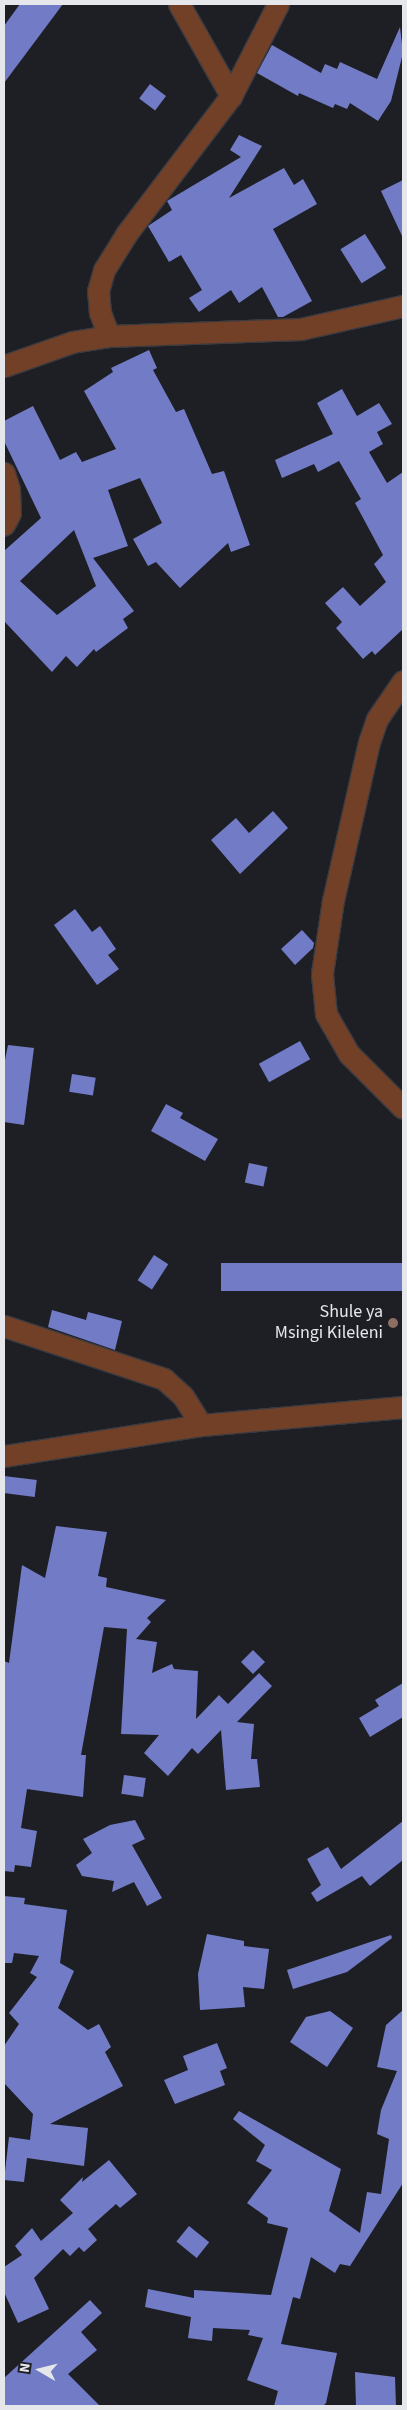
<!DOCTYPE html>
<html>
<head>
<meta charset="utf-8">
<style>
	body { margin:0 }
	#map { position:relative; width:407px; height:2410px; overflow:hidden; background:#1e1f25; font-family:"Source Sans 3",sans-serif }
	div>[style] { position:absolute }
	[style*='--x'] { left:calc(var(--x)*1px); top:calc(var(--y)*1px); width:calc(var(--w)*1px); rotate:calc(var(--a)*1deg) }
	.building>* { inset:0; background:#727cc6; transform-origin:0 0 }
	.roads { filter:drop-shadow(1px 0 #3a3b41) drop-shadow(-1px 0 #3a3b41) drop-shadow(0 1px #3a3b41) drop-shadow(0 -1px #3a3b41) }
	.minor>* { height:21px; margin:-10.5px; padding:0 10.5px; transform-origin:10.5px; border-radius:10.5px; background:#714027 }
	.dots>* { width:14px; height:14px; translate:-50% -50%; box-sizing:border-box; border:2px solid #1e1f25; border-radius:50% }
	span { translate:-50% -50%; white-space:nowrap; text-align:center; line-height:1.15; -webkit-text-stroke:4.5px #1e1f25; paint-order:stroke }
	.poi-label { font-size:18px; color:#e6e7eb }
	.right { translate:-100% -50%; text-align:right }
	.frame { position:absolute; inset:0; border:5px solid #e6e7eb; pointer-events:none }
	.north { position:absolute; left:15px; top:2345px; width:50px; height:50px; -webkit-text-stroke:4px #1e1f25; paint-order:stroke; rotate:278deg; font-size:14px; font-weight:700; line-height:20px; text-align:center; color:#e6e7eb }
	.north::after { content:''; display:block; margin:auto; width:18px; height:22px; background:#e6e7eb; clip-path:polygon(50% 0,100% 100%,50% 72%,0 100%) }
</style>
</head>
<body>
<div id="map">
	<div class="building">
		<div style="clip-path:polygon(20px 4px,63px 4px,4px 83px,4px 26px)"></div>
		<div style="clip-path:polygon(400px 27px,403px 53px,391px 101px,378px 121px,350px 103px,347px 109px,335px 104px,333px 108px,299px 93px,298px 96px,257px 73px,272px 45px,321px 73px,325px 64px,337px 69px,340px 62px,377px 79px)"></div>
		<div style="left:150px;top:84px;width:20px;height:18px;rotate:37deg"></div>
		<div style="clip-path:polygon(239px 135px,262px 146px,229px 198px,284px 168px,294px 185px,303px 179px,317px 204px,273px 229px,312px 301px,283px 317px,278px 317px,262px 287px,239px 303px,231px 290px,199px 312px,189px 298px,202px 290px,181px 255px,169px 262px,148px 226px,172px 210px,167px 201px,241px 157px,230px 150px)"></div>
		<div style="clip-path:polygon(403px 180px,403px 238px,381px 191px)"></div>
		<div style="left:365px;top:234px;width:40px;height:29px;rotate:58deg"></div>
		<div style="clip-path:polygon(evenodd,149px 350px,157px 368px,153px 370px,176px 412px,184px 409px,212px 474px,224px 471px,250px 545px,231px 552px,228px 543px,180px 588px,156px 562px,148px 566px,133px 539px,162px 523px,140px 478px,108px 490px,128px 546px,93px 558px,134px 611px,123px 619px,128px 628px,96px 652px,94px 649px,77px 667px,66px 656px,52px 672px,4px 621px,4px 551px,41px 518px,4px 441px,4px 421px,33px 406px,60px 460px,76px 452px,82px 462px,116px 449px,84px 391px,113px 372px,111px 368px,149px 350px,74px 530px,96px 586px,57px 615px,20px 581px,74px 530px)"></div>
		<div style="clip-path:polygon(342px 389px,357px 416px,379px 403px,392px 424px,377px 432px,383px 444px,369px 452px,387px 483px,403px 472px,403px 629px,375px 655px,372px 651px,363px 659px,336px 628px,342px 622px,325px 603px,343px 587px,360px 606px,386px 582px,374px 564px,383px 555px,355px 503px,361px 499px,339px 461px,318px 472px,314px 464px,282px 478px,275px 460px,333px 434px,317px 403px)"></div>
		<div style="clip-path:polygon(273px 811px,288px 828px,240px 874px,211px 840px,236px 818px,249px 833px)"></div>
		<div style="clip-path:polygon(75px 909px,92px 932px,100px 926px,116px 949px,108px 955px,119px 969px,97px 985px,54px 925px)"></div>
		<div style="clip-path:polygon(302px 930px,314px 943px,313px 948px,295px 965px,281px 949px)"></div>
		<div style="left:300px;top:1041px;width:21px;height:47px;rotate:61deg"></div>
		<div style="clip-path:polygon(8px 1045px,34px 1048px,24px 1125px,4px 1122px,4px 1065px)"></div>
		<div style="left:72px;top:1074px;width:24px;height:18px;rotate:9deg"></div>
		<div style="clip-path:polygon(166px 1104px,183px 1113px,180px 1118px,218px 1139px,205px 1161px,151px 1131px)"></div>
		<div style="left:249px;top:1163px;width:19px;height:20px;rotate:12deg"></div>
		<div style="left:154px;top:1255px;width:17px;height:30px;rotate:33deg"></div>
		<div style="left:403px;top:1263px;width:28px;height:182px;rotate:90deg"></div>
		<div style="clip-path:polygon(52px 1310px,86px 1320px,88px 1312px,122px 1321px,115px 1350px,48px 1327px)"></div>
		<div style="left:4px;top:1476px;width:33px;height:17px;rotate:7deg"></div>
		<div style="clip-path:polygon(56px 1526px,107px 1532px,98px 1576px,107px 1578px,106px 1587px,166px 1600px,147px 1618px,151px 1622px,136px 1639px,157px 1642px,152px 1673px,172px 1664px,174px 1669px,198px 1671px,196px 1719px,219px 1695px,228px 1704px,259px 1673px,272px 1686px,237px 1722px,254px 1724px,251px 1759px,257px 1759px,260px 1787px,226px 1790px,221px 1730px,198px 1754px,192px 1748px,168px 1776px,144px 1753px,159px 1735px,121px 1734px,127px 1629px,104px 1627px,81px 1755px,86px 1755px,83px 1797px,27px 1789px,21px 1828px,37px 1831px,31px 1867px,15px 1865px,14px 1872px,4px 1871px,4px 1661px,9px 1663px,22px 1565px,45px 1578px)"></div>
		<div style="left:253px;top:1650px;width:17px;height:17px;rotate:45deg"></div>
		<div style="clip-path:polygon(403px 1683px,403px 1717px,370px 1737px,359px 1718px,379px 1706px,375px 1700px)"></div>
		<div style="left:124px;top:1775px;width:22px;height:19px;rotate:8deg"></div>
		<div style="clip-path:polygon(135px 1820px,145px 1839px,132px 1845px,162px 1898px,147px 1906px,134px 1882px,112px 1892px,114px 1881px,82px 1876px,76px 1865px,92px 1853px,83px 1839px,110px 1825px)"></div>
		<div style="clip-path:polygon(403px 1821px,403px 1860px,370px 1886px,362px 1876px,317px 1902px,311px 1893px,321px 1885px,307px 1859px,328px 1847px,341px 1869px)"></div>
		<div style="clip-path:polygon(4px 1896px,25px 1898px,24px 1904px,67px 1910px,60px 1963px,74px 1971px,58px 2008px,88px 2030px,99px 2024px,111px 2047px,105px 2052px,123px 2086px,50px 2124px,88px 2128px,84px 2166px,27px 2158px,24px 2182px,4px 2180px,9px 2137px,30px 2140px,33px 2114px,4px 2083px,4px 2046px,19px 2024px,9px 2013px,37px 1977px,30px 1973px,39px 1956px,14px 1953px,12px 1963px,4px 1963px)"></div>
		<div style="clip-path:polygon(207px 1934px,244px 1941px,244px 1946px,269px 1949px,264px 1989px,243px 1987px,245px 2007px,200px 2010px,198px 1974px)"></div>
		<div style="clip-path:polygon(391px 1935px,392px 1938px,347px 1972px,293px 1989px,287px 1970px)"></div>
		<div style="clip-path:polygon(403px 2010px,403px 2183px,350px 2266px,340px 2264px,335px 2273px,311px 2257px,300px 2299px,293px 2297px,281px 2344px,337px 2353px,326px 2403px,323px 2406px,274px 2406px,278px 2391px,247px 2380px,263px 2338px,248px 2335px,250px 2330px,213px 2328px,212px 2341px,188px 2338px,191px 2317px,145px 2307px,148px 2289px,194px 2298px,194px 2290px,271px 2295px,288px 2228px,267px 2223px,268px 2218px,247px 2203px,272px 2170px,256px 2161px,265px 2145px,233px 2119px,239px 2111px,341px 2169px,329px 2211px,360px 2233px,367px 2192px,381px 2194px,389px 2139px,377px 2134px,381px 2110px,397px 2071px,377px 2067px,386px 2025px)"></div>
		<div style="clip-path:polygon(330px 2011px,353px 2028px,327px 2067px,290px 2042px,306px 2017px)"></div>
		<div style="clip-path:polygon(217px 2043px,227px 2068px,220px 2071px,225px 2085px,175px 2104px,164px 2080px,188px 2070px,183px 2056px)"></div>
		<div style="clip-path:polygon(109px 2160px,137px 2194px,120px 2208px,116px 2204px,88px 2229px,97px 2240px,84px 2252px,79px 2247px,70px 2256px,63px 2249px,34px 2278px,49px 2309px,18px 2323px,4px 2292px,4px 2267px,22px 2255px,15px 2246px,32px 2228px,41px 2241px,73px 2213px,60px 2200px,83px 2177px,82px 2182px)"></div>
		<div style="left:189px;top:2226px;width:26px;height:20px;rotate:39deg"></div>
		<div style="clip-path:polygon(90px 2300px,102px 2313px,81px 2332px,97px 2350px,68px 2374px,100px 2406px,4px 2406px,4px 2378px)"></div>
		<div style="clip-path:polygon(355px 2372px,395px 2377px,396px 2406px,356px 2406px)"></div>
	</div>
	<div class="roads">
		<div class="minor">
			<div style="--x:179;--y:4;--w:106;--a:60.5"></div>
			<div style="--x:109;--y:336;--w:25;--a:-111"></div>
			<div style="--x:100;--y:313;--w:22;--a:-95"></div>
			<div style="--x:98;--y:291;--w:22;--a:-74"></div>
			<div style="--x:104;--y:270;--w:44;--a:-58.1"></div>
			<div style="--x:127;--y:233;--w:172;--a:-52.8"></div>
			<div style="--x:231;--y:96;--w:103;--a:-62.9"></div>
			<div style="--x:4;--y:366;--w:72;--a:-19.4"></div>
			<div style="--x:72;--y:342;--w:37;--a:-9"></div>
			<div style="--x:109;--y:336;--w:192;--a:-2.1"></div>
			<div style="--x:301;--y:329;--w:105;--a:-12.7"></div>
			<div style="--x:4;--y:473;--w:17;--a:73"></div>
			<div style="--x:9;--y:489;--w:24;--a:88"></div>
			<div style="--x:10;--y:513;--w:13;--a:117"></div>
			<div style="--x:403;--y:681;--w:46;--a:124.4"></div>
			<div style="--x:377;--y:719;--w:24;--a:109"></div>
			<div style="--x:369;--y:742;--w:162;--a:102.8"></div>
			<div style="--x:333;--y:900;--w:75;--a:98.5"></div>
			<div style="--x:322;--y:974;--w:40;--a:84.3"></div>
			<div style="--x:326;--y:1014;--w:46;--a:60.1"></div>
			<div style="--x:349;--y:1054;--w:76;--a:45"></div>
			<div style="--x:4;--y:1326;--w:169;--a:18.3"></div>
			<div style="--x:164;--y:1379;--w:25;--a:42"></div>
			<div style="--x:183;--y:1396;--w:34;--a:58"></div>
			<div style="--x:4;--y:1456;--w:199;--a:-8.9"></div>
			<div style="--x:201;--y:1425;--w:203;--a:-5.1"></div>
		</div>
	</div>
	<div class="dots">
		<div style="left:393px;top:1323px;background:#8d6e63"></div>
	</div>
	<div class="poi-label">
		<span class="right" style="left:383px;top:1323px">Shule ya<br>Msingi Kileleni</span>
	</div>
	<div class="frame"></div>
	<div class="north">N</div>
</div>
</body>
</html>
